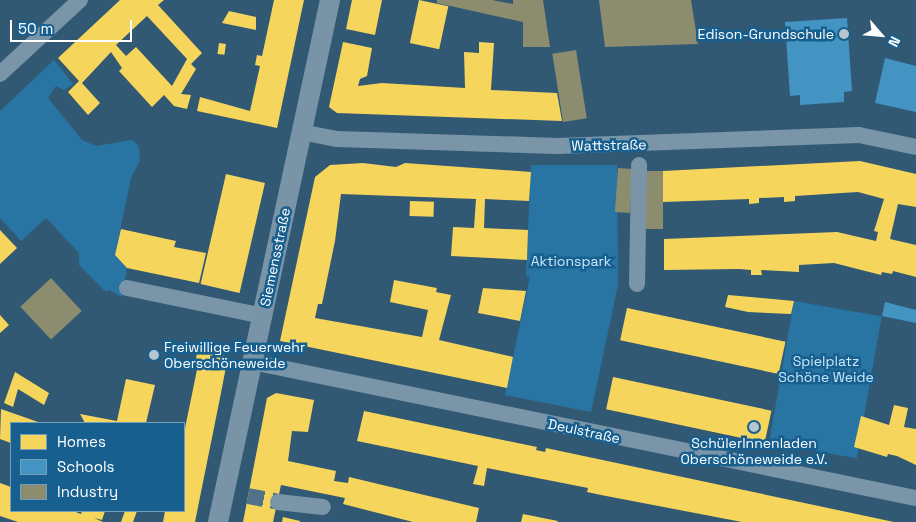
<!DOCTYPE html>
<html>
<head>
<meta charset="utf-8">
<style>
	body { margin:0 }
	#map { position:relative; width:916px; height:522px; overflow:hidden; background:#325974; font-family:"Space Grotesk",sans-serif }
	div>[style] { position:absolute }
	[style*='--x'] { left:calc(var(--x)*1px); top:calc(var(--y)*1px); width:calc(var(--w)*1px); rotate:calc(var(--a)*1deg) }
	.green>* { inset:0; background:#2875a4; transform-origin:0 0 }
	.homes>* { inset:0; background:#f6d55c; transform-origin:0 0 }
	.schools>* { inset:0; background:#4393c3 }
	.industry>* { inset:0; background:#8c8c6e; transform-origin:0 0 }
	.minor-tunnel>* { height:16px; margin-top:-8px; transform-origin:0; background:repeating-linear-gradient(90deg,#517289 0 16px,transparent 0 24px) }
	.minor>* { height:16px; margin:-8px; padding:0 8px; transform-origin:8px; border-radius:8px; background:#7995a7 }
	.major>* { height:20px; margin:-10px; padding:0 10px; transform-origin:10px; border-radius:10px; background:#7994a6 }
	.tram>* { height:1px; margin:-0.5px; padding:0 0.5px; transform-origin:0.5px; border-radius:0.5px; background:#7b95a7 }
	.dots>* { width:14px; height:14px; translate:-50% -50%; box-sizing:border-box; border:2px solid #175f8f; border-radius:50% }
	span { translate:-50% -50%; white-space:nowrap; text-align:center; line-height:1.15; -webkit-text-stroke:5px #175f8f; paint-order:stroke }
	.poi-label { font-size:14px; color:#fff }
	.right { translate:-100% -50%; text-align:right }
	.left { translate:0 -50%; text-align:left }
	.street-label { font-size:14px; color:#fff }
	.park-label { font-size:14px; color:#cae8fb }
	.legend { position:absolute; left:10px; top:422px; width:175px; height:90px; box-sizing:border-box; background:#175f8f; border:1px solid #749fbc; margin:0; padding:6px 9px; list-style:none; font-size:15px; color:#fff }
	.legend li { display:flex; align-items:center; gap:10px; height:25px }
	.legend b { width:25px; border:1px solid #749fbc }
	.north { position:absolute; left:856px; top:10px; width:50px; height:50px; -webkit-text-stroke:4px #175f8f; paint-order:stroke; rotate:117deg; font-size:14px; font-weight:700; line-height:20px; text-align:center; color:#fff }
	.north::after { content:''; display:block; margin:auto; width:18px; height:22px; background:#fff; clip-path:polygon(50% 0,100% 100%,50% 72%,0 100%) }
	.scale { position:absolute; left:10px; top:20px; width:122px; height:22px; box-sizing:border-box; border:2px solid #fff; border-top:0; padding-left:6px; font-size:15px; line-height:18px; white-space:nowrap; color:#fff; -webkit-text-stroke:4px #175f8f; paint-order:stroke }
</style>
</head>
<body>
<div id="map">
	<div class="green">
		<div style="clip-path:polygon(54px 60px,73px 84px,64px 90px,56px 86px,48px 98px,82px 140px,96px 146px,132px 140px,139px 146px,140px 161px,131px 178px,115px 255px,127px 268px,122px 297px,109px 290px,106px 292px,79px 265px,79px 253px,46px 218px,21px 241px,0 218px,0 111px)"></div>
		<div style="clip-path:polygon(531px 165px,617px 165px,618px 285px,591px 412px,505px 395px,530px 277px,526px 276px)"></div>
		<div style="left:794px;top:301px;width:89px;height:144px;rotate:10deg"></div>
	</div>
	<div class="homes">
		<div style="clip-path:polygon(evenodd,120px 0,164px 0,158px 5px,202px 53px,191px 64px,196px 69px,181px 94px,191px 95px,187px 109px,174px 106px,164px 95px,152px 107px,119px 71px,122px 68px,111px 52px,82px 83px,100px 103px,88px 115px,68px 92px,79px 81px,58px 58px,120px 0,147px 16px,187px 59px,172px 86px,136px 47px,126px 56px,116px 45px,147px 16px)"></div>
		<div style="clip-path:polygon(274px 0,304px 0,277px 128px,197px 111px,200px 97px,250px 111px,260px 66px,255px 65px,257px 55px,262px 56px)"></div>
		<div style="clip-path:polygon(352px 0,382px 0,375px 35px,346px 29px)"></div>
		<div style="left:419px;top:0;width:30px;height:44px;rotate:12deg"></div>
		<div style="clip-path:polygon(229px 11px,256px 17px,256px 30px,222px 23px)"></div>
		<div style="clip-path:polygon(343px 42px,372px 48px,367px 76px,360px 79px,358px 86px,382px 83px,465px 88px,464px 52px,479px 53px,479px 42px,494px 43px,491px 90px,557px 93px,562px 121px,337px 113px,329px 107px)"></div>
		<div style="left:219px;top:43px;width:7px;height:11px;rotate:8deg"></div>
		<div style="clip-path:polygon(860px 161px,916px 174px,916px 207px,898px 204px,890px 239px,916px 245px,916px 277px,893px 271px,892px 274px,882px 272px,881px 275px,834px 263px,799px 265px,799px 272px,761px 270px,762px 275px,751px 275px,751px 270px,739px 269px,664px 270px,664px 239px,837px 232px,876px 241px,878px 232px,874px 231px,884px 199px,858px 192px,795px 196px,795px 201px,784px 202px,784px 197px,759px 198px,759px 203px,749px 204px,749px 199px,663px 202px,663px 171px)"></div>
		<div style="clip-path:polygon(363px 163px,396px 167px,405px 163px,531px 172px,529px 201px,485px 199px,484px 228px,528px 230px,527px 260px,451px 256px,453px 227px,474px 228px,476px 199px,341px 194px,335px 241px,322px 304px,318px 304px,315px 318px,422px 337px,428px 310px,390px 302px,394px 280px,437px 288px,436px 292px,451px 295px,439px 340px,513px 357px,507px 388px,280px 341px,315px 177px,330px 165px)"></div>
		<div style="left:226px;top:174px;width:40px;height:113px;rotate:13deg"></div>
		<div style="left:410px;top:201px;width:24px;height:15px;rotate:2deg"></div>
		<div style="clip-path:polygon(121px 229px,176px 241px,174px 247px,206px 253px,199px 283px,127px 268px,115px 255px)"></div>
		<div style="clip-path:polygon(0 230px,17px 248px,0 264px)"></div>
		<div style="clip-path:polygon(483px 288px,526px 291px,520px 321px,478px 313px)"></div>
		<div style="clip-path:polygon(728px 295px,751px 297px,794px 301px,791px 314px,748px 312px,725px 307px)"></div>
		<div style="left:627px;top:308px;width:162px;height:33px;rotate:12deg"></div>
		<div style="clip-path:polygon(0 315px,9px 325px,0 333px)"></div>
		<div style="clip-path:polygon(198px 347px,228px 357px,219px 403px,195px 522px,163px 522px,165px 511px,184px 511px,184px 433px,199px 360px,196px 359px)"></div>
		<div style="clip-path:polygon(15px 372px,49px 393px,44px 405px,18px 389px,13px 407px,4px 403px)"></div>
		<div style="left:613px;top:377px;width:162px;height:33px;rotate:12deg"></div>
		<div style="clip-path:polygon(126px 379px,155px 385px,146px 423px,85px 423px,80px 414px,117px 421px)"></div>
		<div style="clip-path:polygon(276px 393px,314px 400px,308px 432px,292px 431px,288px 461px,336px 471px,334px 481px,348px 483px,349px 477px,479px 508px,476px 522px,413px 522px,343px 504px,345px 498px,281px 485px,273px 522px,243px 522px,267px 398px)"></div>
		<div style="clip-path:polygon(894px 405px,908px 408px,904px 427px,916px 429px,916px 465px,897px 456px,888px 454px,887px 457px,854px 447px,861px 416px,889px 425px)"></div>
		<div style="clip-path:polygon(1px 409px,41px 423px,11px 423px,11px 443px,0 439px)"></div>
		<div style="clip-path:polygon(364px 411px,537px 447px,536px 450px,545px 452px,546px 448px,894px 522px,742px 522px,601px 495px,587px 492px,588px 488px,487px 468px,484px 486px,473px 484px,478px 466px,357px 441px)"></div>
		<div style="clip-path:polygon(0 483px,11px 487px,11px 511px,73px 511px,81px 514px,82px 511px,105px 511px,102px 520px,94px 518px,103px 522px,18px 522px,0 516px)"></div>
		<div style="clip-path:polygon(125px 511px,137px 511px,133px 522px,121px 522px)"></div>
		<div style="clip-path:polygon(523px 514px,558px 521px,557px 522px,521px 522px)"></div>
		<div style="clip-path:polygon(283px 517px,300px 521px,300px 522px,282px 522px)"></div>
	</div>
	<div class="schools">
		<div style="clip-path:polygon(847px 18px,852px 91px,844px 92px,844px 102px,800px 105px,800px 95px,790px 96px,785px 22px)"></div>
		<div style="clip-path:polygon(885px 58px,916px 66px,916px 112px,875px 103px)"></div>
		<div style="clip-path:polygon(885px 302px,916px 310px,916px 323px,882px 316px)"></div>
	</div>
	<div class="industry">
		<div style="clip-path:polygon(437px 0,492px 0,513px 4px,513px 0,543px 0,550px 47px,523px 47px,523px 22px,437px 3px)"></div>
		<div style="clip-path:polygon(599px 0,691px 0,698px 44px,605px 47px)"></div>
		<div style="left:576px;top:50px;width:69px;height:24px;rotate:81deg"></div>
		<div style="left:618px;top:168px;width:15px;height:44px;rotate:4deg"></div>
		<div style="left:646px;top:171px;width:17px;height:58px"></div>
		<div style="left:51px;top:278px;width:45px;height:42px;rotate:47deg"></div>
	</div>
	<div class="minor-tunnel">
		<div style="--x:248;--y:496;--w:31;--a:11"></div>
	</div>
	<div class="minor">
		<div style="--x:0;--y:74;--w:109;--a:-42.8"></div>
		<div style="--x:301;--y:132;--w:37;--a:11"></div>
		<div style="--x:337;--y:139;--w:221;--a:1.8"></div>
		<div style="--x:558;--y:146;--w:301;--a:-2.1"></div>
		<div style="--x:859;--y:135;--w:58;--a:11.9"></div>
		<div style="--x:637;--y:284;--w:119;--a:-89"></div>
		<div style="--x:127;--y:288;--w:139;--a:11.6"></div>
		<div style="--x:252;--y:362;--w:678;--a:11.58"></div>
		<div style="--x:278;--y:502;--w:45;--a:6.3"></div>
	</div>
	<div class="major">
		<div style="--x:218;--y:522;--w:534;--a:-77.89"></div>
	</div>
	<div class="tram">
		<div style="--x:0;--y:79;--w:117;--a:-42.6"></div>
	</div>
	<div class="dots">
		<div style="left:844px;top:34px;background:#b7c5ce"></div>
		<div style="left:154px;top:355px;background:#b7c5ce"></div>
		<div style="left:754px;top:427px;background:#b7c5ce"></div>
	</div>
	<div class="poi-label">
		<span class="right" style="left:834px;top:34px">Edison-Grundschule</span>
		<span class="left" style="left:164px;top:355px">Freiwillige Feuerwehr<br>Oberschöneweide</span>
		<span style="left:754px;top:451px">SchülerInnenladen<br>Oberschöneweide e.V.</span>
	</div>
	<div class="street-label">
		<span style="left:609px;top:145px;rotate:-1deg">Wattstraße</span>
		<span style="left:275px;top:257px;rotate:-78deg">Siemensstraße</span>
		<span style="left:584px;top:431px;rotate:12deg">Deulstraße</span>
	</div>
	<div class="park-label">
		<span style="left:571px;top:261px">Aktionspark</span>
		<span style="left:826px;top:369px">Spielplatz<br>Schöne Weide</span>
	</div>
	<ul class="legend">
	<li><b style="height:14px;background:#f6d55c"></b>Homes</li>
	<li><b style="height:14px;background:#4393c3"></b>Schools</li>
	<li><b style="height:14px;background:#8c8c6e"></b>Industry</li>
	</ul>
	<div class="north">N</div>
	<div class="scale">50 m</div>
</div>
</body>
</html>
